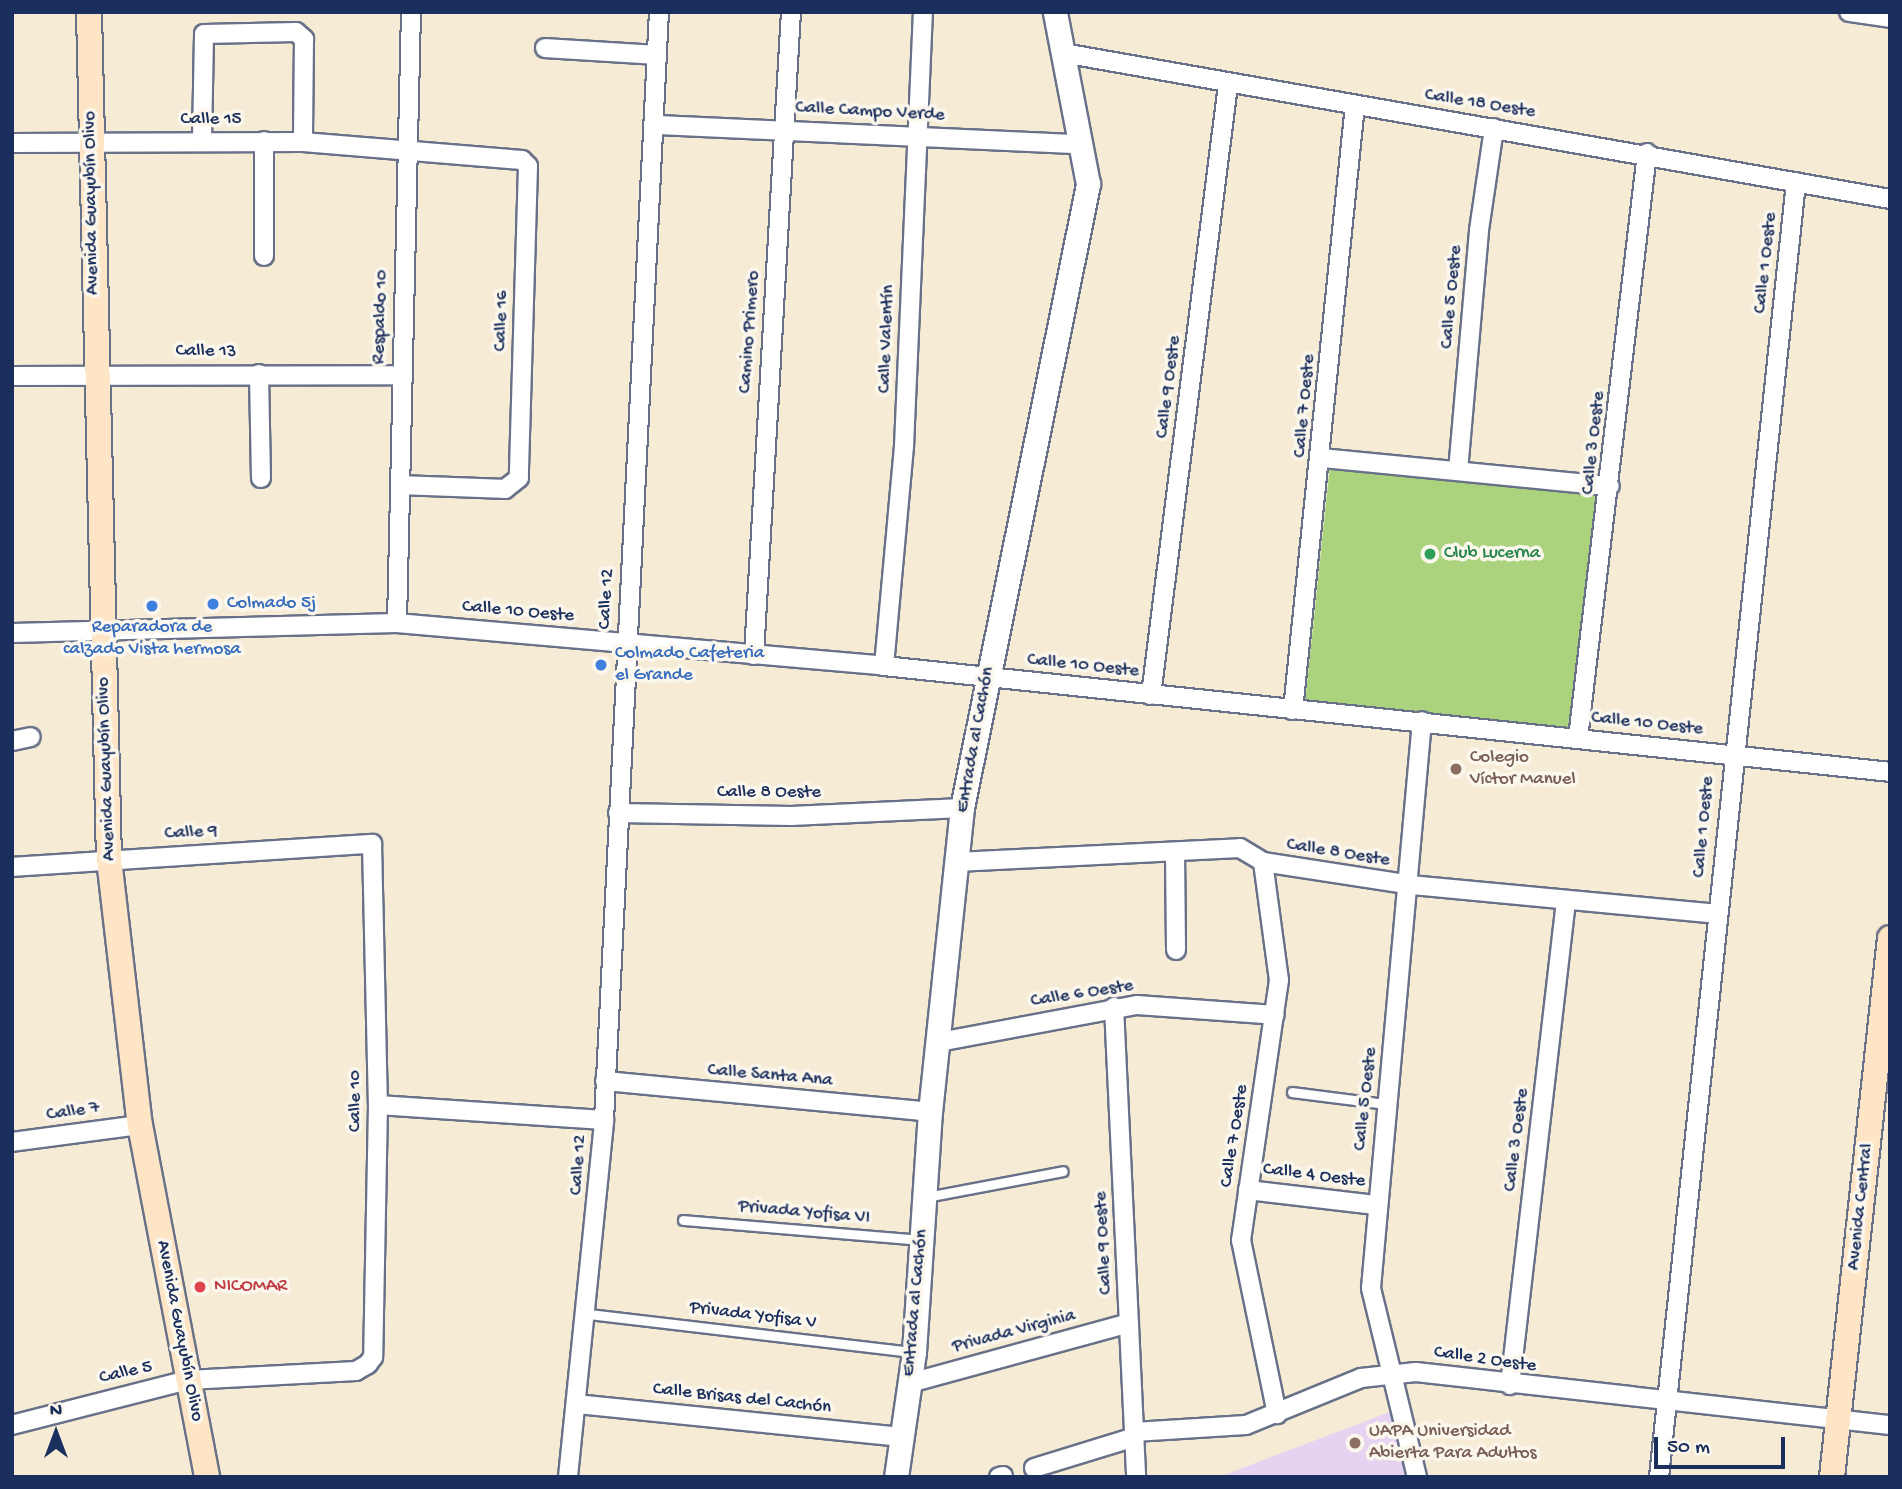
<!DOCTYPE html>
<html>
<head>
<meta charset="utf-8">
<style>
	body { margin:0 }
	#map { position:relative; width:1902px; height:1489px; overflow:hidden; background:#f6ebd5; font-family:"Gochi Hand",sans-serif }
	div>[style] { position:absolute }
	[style*='--x'] { left:calc(var(--x)*1px); top:calc(var(--y)*1px); width:calc(var(--w)*1px); rotate:calc(var(--a)*1deg) }
	.built>* { inset:0; background:#e5d3f1 }
	.green>* { inset:0; background:#abd37d; transform-origin:0 0 }
	.roads { filter:drop-shadow(2px 0 #687188) drop-shadow(-2px 0 #687188) drop-shadow(0 2px #687188) drop-shadow(0 -2px #687188) }
	.service>* { height:9px; margin:-4.5px; padding:0 4.5px; transform-origin:4.5px; border-radius:4.5px; background:#fff }
	.minor>* { height:18px; margin:-9px; padding:0 9px; transform-origin:9px; border-radius:9px; background:#fff }
	.tertiary>* { height:23px; margin:-11.5px; padding:0 11.5px; transform-origin:11.5px; border-radius:11.5px; background:#fff }
	.secondary>* { height:24px; margin:-12px; padding:0 12px; transform-origin:12px; border-radius:12px; background:#fee5c5 }
	.dots>* { width:19px; height:19px; translate:-50% -50%; box-sizing:border-box; border:4px solid #fbf7ec; border-radius:50% }
	span { translate:-50% -50%; white-space:nowrap; text-align:center; line-height:1.15; -webkit-text-stroke:7px #fbf7ec; paint-order:stroke }
	.street-label { font-size:19px; color:#1b2f5e }
	.leisure-label { font-size:19px; color:#27864d }
	.left { translate:0 -50%; text-align:left }
	.shop-label { font-size:19px; color:#366cbe }
	.education-label { font-size:19px; color:#785e54 }
	.health-label { font-size:19px; color:#be3a42 }
	.frame { position:absolute; inset:0; border:14px solid #1b2f5e; pointer-events:none }
	.north { position:absolute; left:21px; top:1398px; width:70px; height:70px; -webkit-text-stroke:5px #fbf7ec; paint-order:stroke; rotate:0deg; font-size:19px; font-weight:700; line-height:28px; text-align:center; color:#1b2f5e }
	.north::after { content:''; display:block; margin:auto; width:24px; height:32px; background:#1b2f5e; clip-path:polygon(50% 0,100% 100%,50% 72%,0 100%) }
	.scale { position:absolute; left:1654px; top:1437px; width:131px; height:32px; box-sizing:border-box; border:4px solid #1b2f5e; border-top:0; padding-left:9px; font-size:21px; line-height:24px; white-space:nowrap; color:#1b2f5e; -webkit-text-stroke:5px #fbf7ec; paint-order:stroke }
</style>
</head>
<body>
<div id="map">
	<div class="built">
		<div style="clip-path:polygon(1395px 1410px,1413px 1477px,1219px 1477px)"></div>
	</div>
	<div class="green">
		<div style="left:1330px;top:465px;width:271px;height:240px;rotate:6deg"></div>
	</div>
	<div class="roads">
		<div class="service">
			<div style="--x:1292;--y:1092;--w:95;--a:7.3"></div>
			<div style="--x:926;--y:1197;--w:139;--a:-10.7"></div>
			<div style="--x:683;--y:1220;--w:238;--a:4.8"></div>
			<div style="--x:589;--y:1314;--w:327;--a:6.7"></div>
		</div>
		<div class="minor">
			<div style="--x:1849;--y:12;--w:41;--a:8.3"></div>
			<div style="--x:545;--y:48;--w:112;--a:3.6"></div>
			<div style="--x:1063;--y:53;--w:840;--a:10.01"></div>
			<div style="--x:656;--y:125;--w:425;--a:2.6"></div>
			<div style="--x:202;--y:140;--w:106;--a:-88.9"></div>
			<div style="--x:204;--y:34;--w:92;--a:-1.2"></div>
			<div style="--x:296;--y:32;--w:11;--a:41"></div>
			<div style="--x:304;--y:39;--w:103;--a:90.6"></div>
			<div style="--x:264;--y:141;--w:115;--a:90"></div>
			<div style="--x:12;--y:143;--w:291;--a:-0.2"></div>
			<div style="--x:303;--y:142;--w:220;--a:4.7"></div>
			<div style="--x:522;--y:160;--w:8;--a:45"></div>
			<div style="--x:528;--y:166;--w:312;--a:91.7"></div>
			<div style="--x:519;--y:478;--w:18;--a:142"></div>
			<div style="--x:505;--y:489;--w:104;--a:-177.8"></div>
			<div style="--x:259;--y:374;--w:104;--a:88.9"></div>
			<div style="--x:12;--y:376;--w:388;--a:-0.1"></div>
			<div style="--x:1322;--y:458;--w:289;--a:5.6"></div>
			<div style="--x:1458;--y:471;--w:242;--a:-85"></div>
			<div style="--x:1479;--y:230;--w:103;--a:-81.6"></div>
			<div style="--x:397;--y:623;--w:611;--a:-88.69"></div>
			<div style="--x:12;--y:633;--w:385;--a:-1.5"></div>
			<div style="--x:397;--y:623;--w:489;--a:5"></div>
			<div style="--x:884;--y:666;--w:1012;--a:6.01"></div>
			<div style="--x:754;--y:655;--w:644;--a:-86.71"></div>
			<div style="--x:884;--y:666;--w:221;--a:-84.8"></div>
			<div style="--x:904;--y:446;--w:434;--a:-87.5"></div>
			<div style="--x:1151;--y:695;--w:615;--a:-82.81"></div>
			<div style="--x:1293;--y:710;--w:608;--a:-84.15"></div>
			<div style="--x:1578;--y:738;--w:589;--a:-83.27"></div>
			<div style="--x:12;--y:741;--w:19;--a:-12"></div>
			<div style="--x:618;--y:813;--w:173;--a:1"></div>
			<div style="--x:791;--y:816;--w:171;--a:-2.7"></div>
			<div style="--x:1175;--y:852;--w:98;--a:89.4"></div>
			<div style="--x:956;--y:862;--w:284;--a:-2.8"></div>
			<div style="--x:1240;--y:848;--w:27;--a:31"></div>
			<div style="--x:1263;--y:862;--w:150;--a:8.8"></div>
			<div style="--x:1411;--y:885;--w:308;--a:5.4"></div>
			<div style="--x:1263;--y:862;--w:119;--a:82.3"></div>
			<div style="--x:1279;--y:980;--w:263;--a:98.3"></div>
			<div style="--x:1241;--y:1240;--w:178;--a:78.3"></div>
			<div style="--x:12;--y:867;--w:361;--a:-3.7"></div>
			<div style="--x:372;--y:844;--w:261;--a:88.7"></div>
			<div style="--x:378;--y:1105;--w:252;--a:91.1"></div>
			<div style="--x:373;--y:1357;--w:9;--a:126"></div>
			<div style="--x:368;--y:1364;--w:14;--a:150"></div>
			<div style="--x:356;--y:1371;--w:168;--a:176.9"></div>
			<div style="--x:188;--y:1380;--w:182;--a:165.7"></div>
			<div style="--x:1114;--y:1007;--w:471;--a:87.3"></div>
			<div style="--x:939;--y:1042;--w:201;--a:-10.6"></div>
			<div style="--x:1137;--y:1005;--w:138;--a:4.1"></div>
			<div style="--x:605;--y:1081;--w:326;--a:5.4"></div>
			<div style="--x:378;--y:1105;--w:226;--a:3.8"></div>
			<div style="--x:12;--y:1142;--w:129;--a:-7.6"></div>
			<div style="--x:1248;--y:1190;--w:128;--a:6.7"></div>
			<div style="--x:910;--y:1383;--w:227;--a:-15.3"></div>
			<div style="--x:1510;--y:1385;--w:487;--a:-83.4"></div>
			<div style="--x:577;--y:1404;--w:327;--a:5.8"></div>
			<div style="--x:1134;--y:1432;--w:112;--a:-3.6"></div>
			<div style="--x:1246;--y:1425;--w:124;--a:-22.2"></div>
			<div style="--x:1361;--y:1378;--w:55;--a:-6.2"></div>
			<div style="--x:1416;--y:1372;--w:477;--a:6.4"></div>
			<div style="--x:1034;--y:1468;--w:106;--a:-17.1"></div>
			<div style="--x:568;--y:1477;--w:359;--a:-84.2"></div>
			<div style="--x:604;--y:1120;--w:1109;--a:-87.16"></div>
			<div style="--x:999;--y:1477;--w:4;--a:-14"></div>
			<div style="--x:1417;--y:1477;--w:195;--a:-103.7"></div>
			<div style="--x:1371;--y:1288;--w:569;--a:-84.86"></div>
			<div style="--x:1659;--y:1477;--w:1302;--a:-83.96"></div>
		</div>
		<div class="tertiary">
			<div style="--x:896;--y:1477;--w:126;--a:-81.8"></div>
			<div style="--x:914;--y:1352;--w:241;--a:-86.2"></div>
			<div style="--x:930;--y:1112;--w:306;--a:-84"></div>
			<div style="--x:962;--y:808;--w:637;--a:-78.58"></div>
			<div style="--x:1088;--y:184;--w:175;--a:-100.9"></div>
		</div>
		<div class="secondary">
			<div style="--x:89;--y:12;--w:847;--a:88.65"></div>
			<div style="--x:109;--y:859;--w:268;--a:83.4"></div>
			<div style="--x:140;--y:1125;--w:358;--a:79.2"></div>
			<div style="--x:1832;--y:1477;--w:542;--a:-83.86"></div>
		</div>
	</div>
	<div class="dots">
		<div style="left:1430px;top:554px;background:#2e9e5b"></div>
		<div style="left:213px;top:604px;background:#3f7fe0"></div>
		<div style="left:152px;top:606px;background:#3f7fe0"></div>
		<div style="left:601px;top:665px;background:#3f7fe0"></div>
		<div style="left:1456px;top:769px;background:#8d6e63"></div>
		<div style="left:200px;top:1287px;background:#e0444e"></div>
		<div style="left:1355px;top:1443px;background:#8d6e63"></div>
	</div>
	<div class="street-label">
		<span style="left:1480px;top:104px;rotate:9deg">Calle 18 Oeste</span>
		<span style="left:870px;top:112px;rotate:3deg">Calle Campo Verde</span>
		<span style="left:211px;top:120px">Calle 15</span>
		<span style="left:92px;top:203px;rotate:-91deg">Avenida Guayubín Olivo</span>
		<span style="left:1766px;top:263px;rotate:-84deg">Calle 1 Oeste</span>
		<span style="left:1452px;top:297px;rotate:-85deg">Calle 5 Oeste</span>
		<span style="left:381px;top:317px;rotate:-88deg">Respaldo 10</span>
		<span style="left:502px;top:321px;rotate:-88deg">Calle 16</span>
		<span style="left:750px;top:332px;rotate:-86deg">Camino Primero</span>
		<span style="left:887px;top:339px;rotate:-88deg">Calle Valentín</span>
		<span style="left:206px;top:352px;rotate:1deg">Calle 13</span>
		<span style="left:1169px;top:387px;rotate:-83deg">Calle 9 Oeste</span>
		<span style="left:1305px;top:406px;rotate:-85deg">Calle 7 Oeste</span>
		<span style="left:1594px;top:443px;rotate:-84deg">Calle 3 Oeste</span>
		<span style="left:607px;top:599px;rotate:-87deg">Calle 12</span>
		<span style="left:518px;top:612px;rotate:5deg">Calle 10 Oeste</span>
		<span style="left:1083px;top:666px;rotate:6deg">Calle 10 Oeste</span>
		<span style="left:1647px;top:724px;rotate:6deg">Calle 10 Oeste</span>
		<span style="left:976px;top:740px;rotate:-80deg">Entrada al Cachón</span>
		<span style="left:107px;top:769px;rotate:-92deg">Avenida Guayubín Olivo</span>
		<span style="left:769px;top:793px">Calle 8 Oeste</span>
		<span style="left:1704px;top:827px;rotate:-85deg">Calle 1 Oeste</span>
		<span style="left:191px;top:833px;rotate:-3deg">Calle 9</span>
		<span style="left:1338px;top:853px;rotate:9deg">Calle 8 Oeste</span>
		<span style="left:1082px;top:994px;rotate:-9deg">Calle 6 Oeste</span>
		<span style="left:770px;top:1076px;rotate:5deg">Calle Santa Ana</span>
		<span style="left:1366px;top:1099px;rotate:-84deg">Calle 5 Oeste</span>
		<span style="left:356px;top:1101px;rotate:-90deg">Calle 10</span>
		<span style="left:73px;top:1112px;rotate:-8deg">Calle 7</span>
		<span style="left:1235px;top:1136px;rotate:-81deg">Calle 7 Oeste</span>
		<span style="left:1517px;top:1140px;rotate:-83deg">Calle 3 Oeste</span>
		<span style="left:579px;top:1165px;rotate:-86deg">Calle 12</span>
		<span style="left:1314px;top:1176px;rotate:7deg">Calle 4 Oeste</span>
		<span style="left:1861px;top:1207px;rotate:-84deg">Avenida Central</span>
		<span style="left:804px;top:1213px;rotate:5deg">Privada Yofisa VI</span>
		<span style="left:1104px;top:1243px;rotate:-93deg">Calle 9 Oeste</span>
		<span style="left:916px;top:1303px;rotate:-85deg">Entrada al Cachón</span>
		<span style="left:753px;top:1316px;rotate:7deg">Privada Yofisa V</span>
		<span style="left:179px;top:1331px;rotate:79deg">Avenida Guayubín Olivo</span>
		<span style="left:1014px;top:1332px;rotate:-15deg">Privada Virginia</span>
		<span style="left:1485px;top:1360px;rotate:8deg">Calle 2 Oeste</span>
		<span style="left:126px;top:1373px;rotate:-13deg">Calle 5</span>
		<span style="left:742px;top:1399px;rotate:6deg">Calle Brisas del Cachón</span>
	</div>
	<div class="leisure-label">
		<span class="left" style="left:1444px;top:554px">Club Lucerna</span>
	</div>
	<div class="shop-label">
		<span class="left" style="left:227px;top:604px">Colmado 5j</span>
		<span style="left:152px;top:639px">Reparadora de<br>calzado Vista hermosa</span>
		<span class="left" style="left:615px;top:665px">Colmado Cafeteria<br>el Grande</span>
	</div>
	<div class="education-label">
		<span class="left" style="left:1470px;top:769px">Colegio<br>Víctor Manuel</span>
		<span class="left" style="left:1369px;top:1443px">UAPA Universidad<br>Abierta Para Adultos</span>
	</div>
	<div class="health-label">
		<span class="left" style="left:214px;top:1287px">NICOMAR</span>
	</div>
	<div class="frame"></div>
	<div class="north">N</div>
	<div class="scale">50 m</div>
</div>
</body>
</html>
